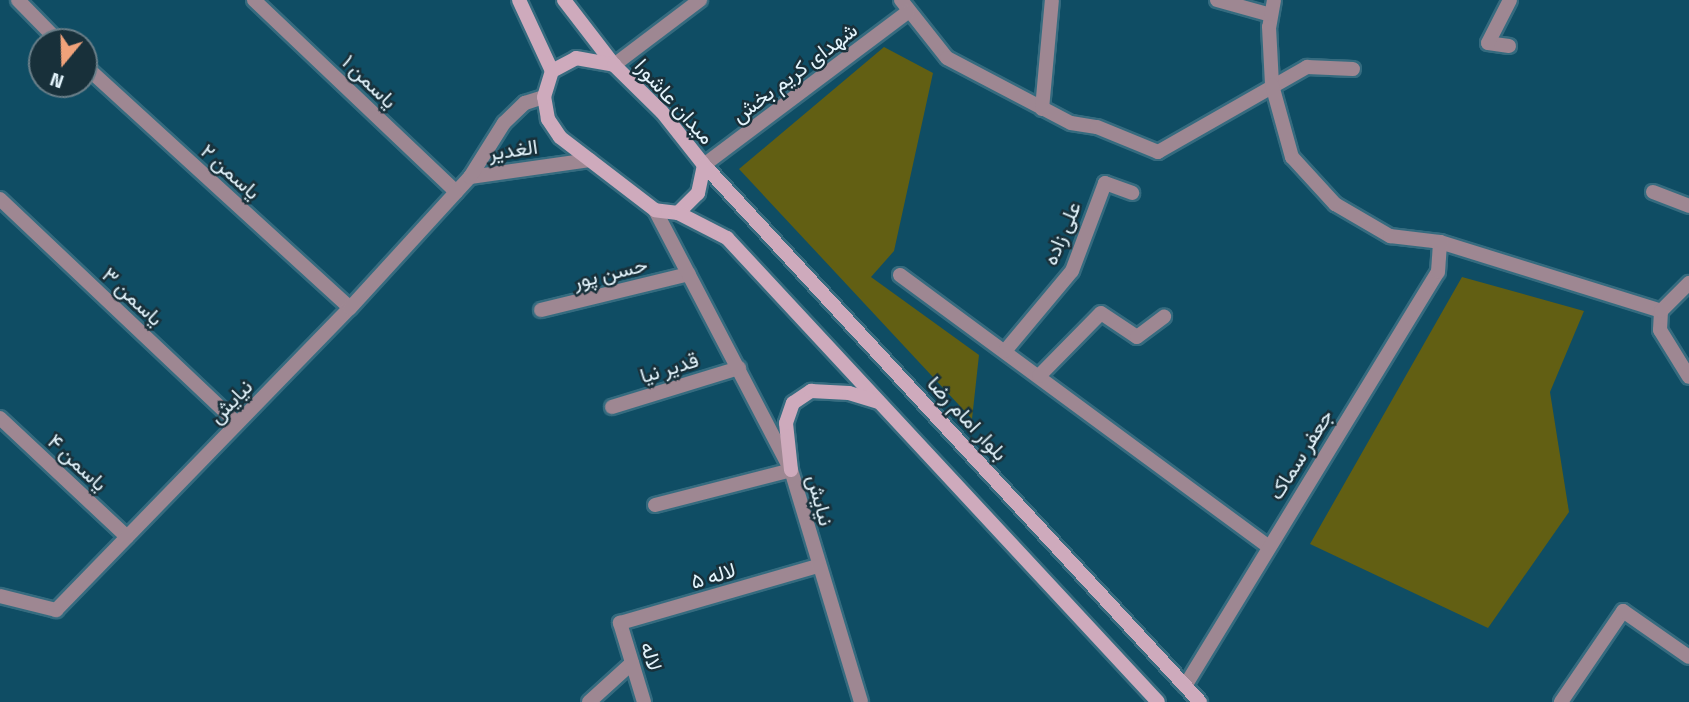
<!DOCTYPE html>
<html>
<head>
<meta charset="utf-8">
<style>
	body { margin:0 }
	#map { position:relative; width:1689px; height:702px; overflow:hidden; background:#0f4d64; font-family:"Titillium Web",Vazirmatn,sans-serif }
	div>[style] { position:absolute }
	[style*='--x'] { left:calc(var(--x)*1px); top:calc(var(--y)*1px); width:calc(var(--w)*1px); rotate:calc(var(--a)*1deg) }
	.green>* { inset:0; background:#625f13 }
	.roads { filter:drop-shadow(2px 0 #356b7f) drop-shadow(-2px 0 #356b7f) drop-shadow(0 2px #356b7f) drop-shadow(0 -2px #356b7f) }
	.minor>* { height:14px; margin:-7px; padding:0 7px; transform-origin:7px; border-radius:7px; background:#9e8792 }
	.tertiary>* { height:14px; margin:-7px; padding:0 7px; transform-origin:7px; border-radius:7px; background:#9e8792 }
	.secondary>* { height:14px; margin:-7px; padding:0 7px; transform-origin:7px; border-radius:7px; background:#ceaabc }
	span { translate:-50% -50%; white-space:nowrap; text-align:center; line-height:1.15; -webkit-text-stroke:5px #18303a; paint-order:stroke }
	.street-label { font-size:21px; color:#e3f4fc }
	.north { position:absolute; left:28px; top:28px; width:70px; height:70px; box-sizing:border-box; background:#18303a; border:2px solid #697e88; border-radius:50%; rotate:199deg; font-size:19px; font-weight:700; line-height:28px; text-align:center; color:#e3f4fc }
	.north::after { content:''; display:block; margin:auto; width:24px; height:32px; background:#f0a27a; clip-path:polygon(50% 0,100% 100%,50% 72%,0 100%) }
</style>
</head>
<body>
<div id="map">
	<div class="green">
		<div style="clip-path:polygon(884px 47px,933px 73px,894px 251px,871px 277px,979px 355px,972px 419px,739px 169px)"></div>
		<div style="clip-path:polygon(1462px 277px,1584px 311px,1550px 392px,1569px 512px,1488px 628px,1310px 544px)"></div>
	</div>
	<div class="roads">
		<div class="minor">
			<div style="--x:18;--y:0;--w:59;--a:45.7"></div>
			<div style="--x:254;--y:0;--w:279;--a:43.5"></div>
			<div style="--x:901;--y:0;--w:74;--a:51.6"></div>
			<div style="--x:947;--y:58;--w:140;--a:27.7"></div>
			<div style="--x:1071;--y:123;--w:26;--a:9"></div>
			<div style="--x:1097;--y:127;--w:66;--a:22.3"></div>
			<div style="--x:1158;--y:152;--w:172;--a:-29.7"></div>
			<div style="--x:1307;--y:67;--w:46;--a:2.5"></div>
			<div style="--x:1217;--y:0;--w:56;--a:15.5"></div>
			<div style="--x:1274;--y:0;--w:27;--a:100"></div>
			<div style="--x:1269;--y:27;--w:58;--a:87"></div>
			<div style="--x:1272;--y:85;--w:75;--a:74.5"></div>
			<div style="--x:1292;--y:157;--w:64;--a:47.5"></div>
			<div style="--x:1335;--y:204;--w:64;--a:30.2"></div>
			<div style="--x:1390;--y:236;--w:50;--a:6.8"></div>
			<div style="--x:1440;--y:242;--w:232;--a:17.3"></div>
			<div style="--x:1661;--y:311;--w:19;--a:93"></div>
			<div style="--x:1660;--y:330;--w:55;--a:58.3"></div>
			<div style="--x:1509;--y:46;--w:21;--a:-172"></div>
			<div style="--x:1488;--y:43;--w:48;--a:-62.9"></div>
			<div style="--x:84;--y:65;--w:360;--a:42.4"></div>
			<div style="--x:614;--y:65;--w:108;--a:-37.1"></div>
			<div style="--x:1042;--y:109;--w:109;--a:-84.8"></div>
			<div style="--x:704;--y:165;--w:255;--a:-36.9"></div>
			<div style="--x:1653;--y:192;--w:39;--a:21"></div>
			<div style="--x:0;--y:199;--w:326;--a:43.4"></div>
			<div style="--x:900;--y:275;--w:457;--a:36.4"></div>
			<div style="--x:541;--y:310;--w:152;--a:-13.7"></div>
			<div style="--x:1661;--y:311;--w:40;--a:-45"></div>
			<div style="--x:1005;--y:351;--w:104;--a:-50.1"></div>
			<div style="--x:1072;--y:271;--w:94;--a:-69.4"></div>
			<div style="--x:1105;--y:183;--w:29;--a:20"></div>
			<div style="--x:1039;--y:376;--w:88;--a:-45.5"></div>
			<div style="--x:1101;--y:313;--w:43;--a:33.7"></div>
			<div style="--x:1137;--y:337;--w:34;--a:-37"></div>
			<div style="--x:612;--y:407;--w:133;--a:-17.1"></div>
			<div style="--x:0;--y:418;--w:174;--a:43.1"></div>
			<div style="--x:655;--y:505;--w:140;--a:-14.4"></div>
			<div style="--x:1185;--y:686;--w:485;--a:-58.6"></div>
			<div style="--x:1438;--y:272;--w:30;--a:-86"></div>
			<div style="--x:589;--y:702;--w:58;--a:-42.2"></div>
			<div style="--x:644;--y:702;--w:83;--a:-106.9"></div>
			<div style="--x:620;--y:623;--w:205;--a:-16.1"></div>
			<div style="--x:1561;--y:702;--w:110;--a:-55.7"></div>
			<div style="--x:1623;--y:611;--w:80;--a:34.9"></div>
		</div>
		<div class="tertiary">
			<div style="--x:470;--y:177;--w:121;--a:-8.1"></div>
			<div style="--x:655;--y:210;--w:293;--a:62.4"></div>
			<div style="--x:791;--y:470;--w:242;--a:73.2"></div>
			<div style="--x:0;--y:596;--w:58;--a:14"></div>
			<div style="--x:56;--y:610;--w:421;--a:-45.8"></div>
			<div style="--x:350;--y:308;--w:178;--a:-47.5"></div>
			<div style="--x:470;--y:177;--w:64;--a:-57.8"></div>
			<div style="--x:504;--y:123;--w:29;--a:-44"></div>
			<div style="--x:525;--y:103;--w:20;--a:-18"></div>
		</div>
		<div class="secondary">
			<div style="--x:519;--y:0;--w:78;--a:65.1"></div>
			<div style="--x:564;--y:0;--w:82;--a:52.4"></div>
			<div style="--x:704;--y:165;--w:29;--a:102"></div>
			<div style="--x:698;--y:193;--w:28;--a:135"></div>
			<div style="--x:678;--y:213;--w:23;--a:-173"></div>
			<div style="--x:655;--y:210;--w:120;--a:-142.5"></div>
			<div style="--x:560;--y:137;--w:22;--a:-124"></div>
			<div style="--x:548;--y:119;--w:22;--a:-100"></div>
			<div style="--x:544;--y:97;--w:27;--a:-73"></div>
			<div style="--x:552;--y:71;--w:27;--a:-28"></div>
			<div style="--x:576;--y:58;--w:39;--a:10"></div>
			<div style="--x:614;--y:65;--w:67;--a:44.4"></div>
			<div style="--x:662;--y:112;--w:68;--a:51.6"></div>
			<div style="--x:704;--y:165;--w:731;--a:47.27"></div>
			<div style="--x:678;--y:213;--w:55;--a:27"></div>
			<div style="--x:727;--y:238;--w:633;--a:47.11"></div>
			<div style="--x:791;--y:470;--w:47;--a:-96.1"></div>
			<div style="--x:786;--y:423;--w:21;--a:-71"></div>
			<div style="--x:793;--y:403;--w:22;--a:-34"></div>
			<div style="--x:811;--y:391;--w:38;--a:3"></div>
			<div style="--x:849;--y:393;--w:31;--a:17"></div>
		</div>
	</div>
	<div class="street-label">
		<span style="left:794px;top:72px;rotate:-37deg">شهدای کریم بخش</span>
		<span style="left:370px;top:81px;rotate:44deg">یاسمن ۱</span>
		<span style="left:675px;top:101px;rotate:48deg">میدان عاشورا</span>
		<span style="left:513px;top:149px;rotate:-8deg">الغدیر</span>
		<span style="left:231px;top:171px;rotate:42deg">یاسمن ۲</span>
		<span style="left:1061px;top:233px;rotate:-67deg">علی زاده</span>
		<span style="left:610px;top:272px;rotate:-14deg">حسن پور</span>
		<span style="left:133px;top:296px;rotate:43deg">یاسمن ۳</span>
		<span style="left:669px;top:367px;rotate:-17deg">قدیر نیا</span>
		<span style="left:230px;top:401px;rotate:-46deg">نیایش</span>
		<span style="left:968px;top:418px;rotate:47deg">بلوار امام رضا</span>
		<span style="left:1300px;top:454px;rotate:-58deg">جعفر سماک</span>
		<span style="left:78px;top:462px;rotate:43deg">یاسمن ۴</span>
		<span style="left:821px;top:500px;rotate:75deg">نیایش</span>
		<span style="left:713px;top:575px;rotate:-16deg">لاله ۵</span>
		<span style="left:652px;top:656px;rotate:73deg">لاله</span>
	</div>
	<div class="north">N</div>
</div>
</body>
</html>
